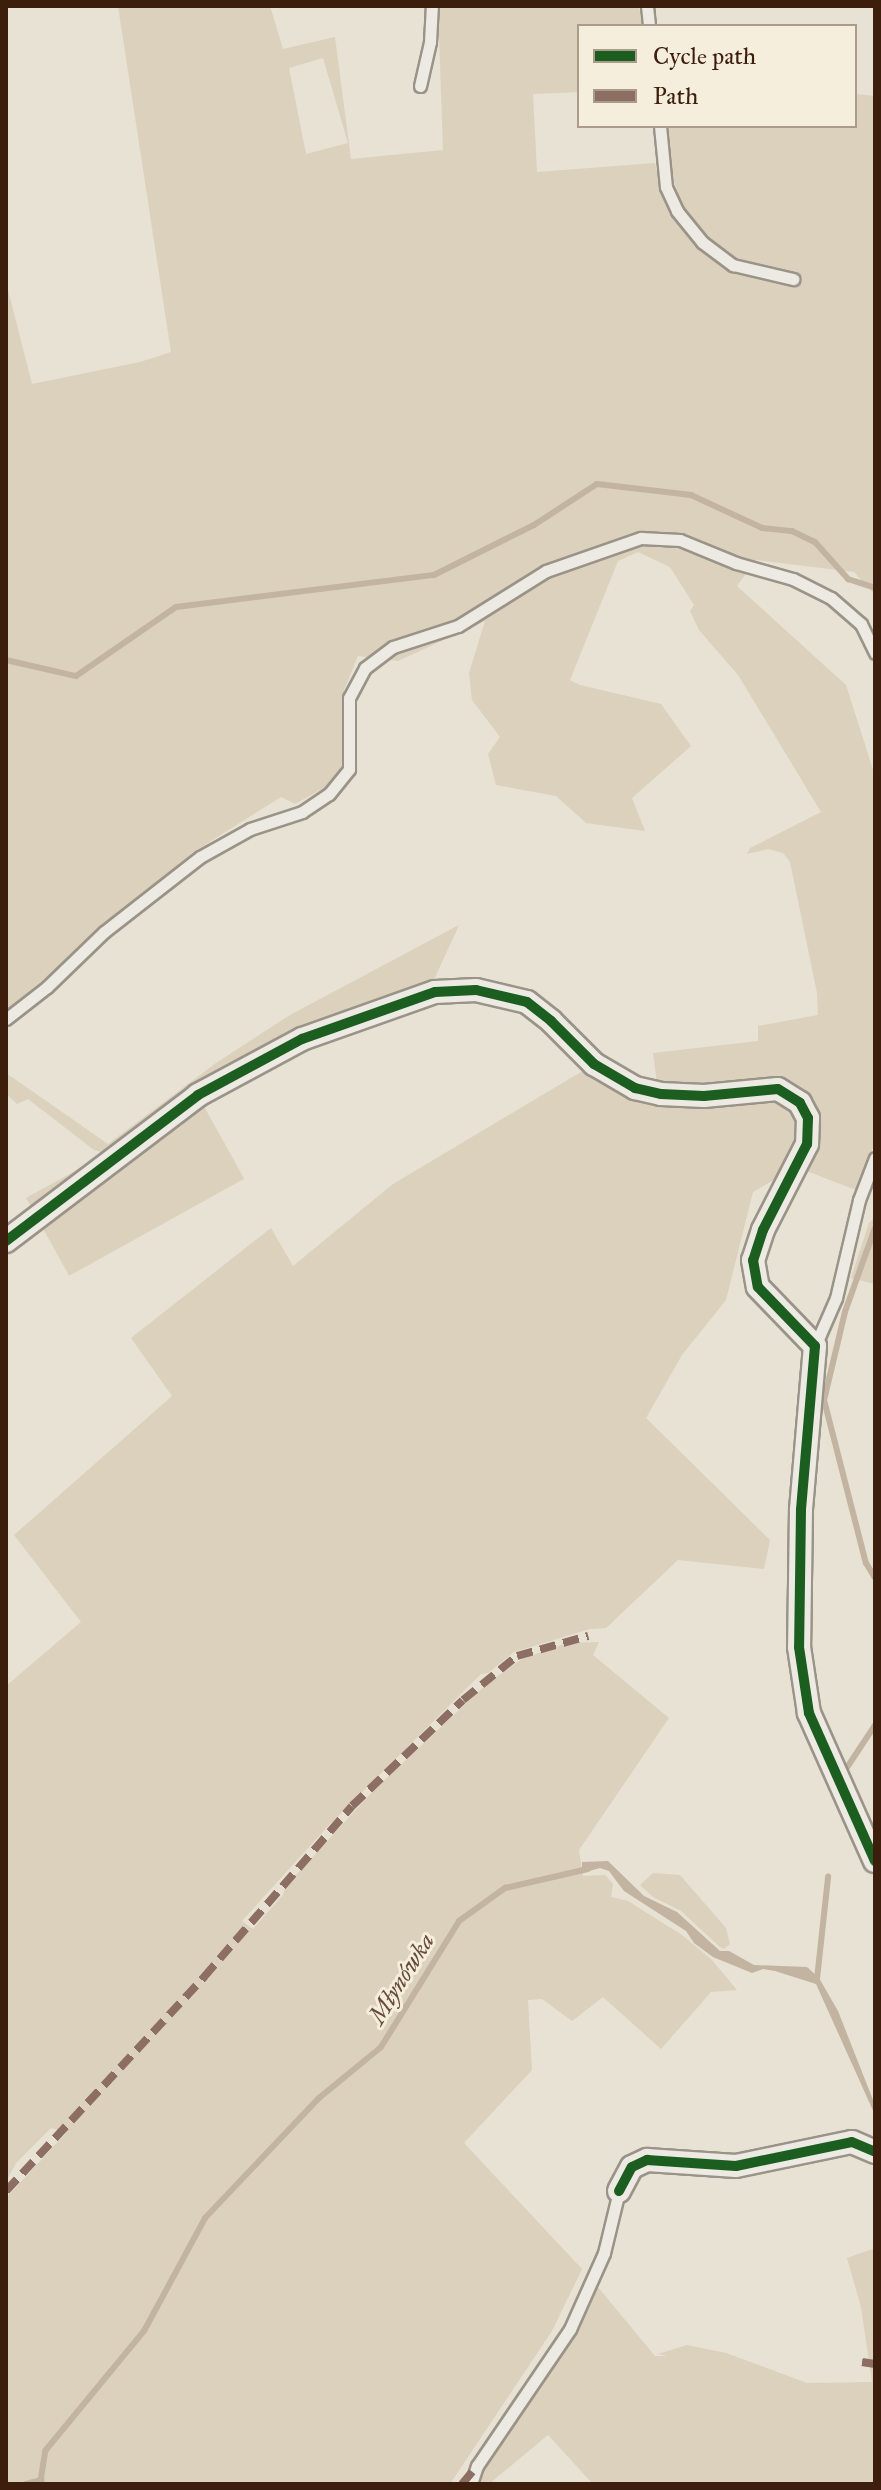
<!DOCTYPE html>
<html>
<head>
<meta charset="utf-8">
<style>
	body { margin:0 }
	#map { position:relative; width:881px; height:2490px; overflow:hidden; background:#e7e2d3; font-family:"IM FELL Great Primer",serif }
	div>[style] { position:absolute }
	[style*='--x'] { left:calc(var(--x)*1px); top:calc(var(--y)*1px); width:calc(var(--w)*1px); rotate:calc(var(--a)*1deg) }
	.green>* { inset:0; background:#dbd1bd; transform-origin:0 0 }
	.water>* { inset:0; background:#c2b4a0 }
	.stream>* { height:6px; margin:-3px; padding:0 3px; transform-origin:3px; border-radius:3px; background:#c2b4a0 }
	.roads { filter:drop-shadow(2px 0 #9a9388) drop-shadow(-2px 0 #9a9388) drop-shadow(0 2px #9a9388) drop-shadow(0 -2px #9a9388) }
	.lane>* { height:11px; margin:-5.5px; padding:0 5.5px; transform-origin:5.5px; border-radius:5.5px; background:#eceae2 }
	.street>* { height:22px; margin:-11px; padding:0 11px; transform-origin:11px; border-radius:11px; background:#eceae2 }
	.quiet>* { height:8px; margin-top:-4px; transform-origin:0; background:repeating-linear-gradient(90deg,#8d6e63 0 16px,transparent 0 24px) }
	.cycleway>* { height:10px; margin:-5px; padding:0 5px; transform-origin:5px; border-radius:5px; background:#1b5e20 }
	span { translate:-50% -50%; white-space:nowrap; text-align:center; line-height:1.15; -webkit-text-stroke:6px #f5eedd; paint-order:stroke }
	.water-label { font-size:24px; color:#664c39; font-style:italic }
	.frame { position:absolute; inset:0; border:8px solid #3d1e0d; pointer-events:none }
	.legend { position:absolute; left:577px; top:24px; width:280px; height:104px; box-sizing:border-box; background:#f5eedd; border:2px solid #ab9b8a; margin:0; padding:10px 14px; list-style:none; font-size:24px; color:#3d1e0d }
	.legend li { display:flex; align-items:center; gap:16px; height:40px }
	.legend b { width:40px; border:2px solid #ab9b8a }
</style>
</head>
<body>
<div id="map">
	<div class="green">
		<div style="clip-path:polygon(evenodd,118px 6px,270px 6px,283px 49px,335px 37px,351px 159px,443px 150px,438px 6px,639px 6px,642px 26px,579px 26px,579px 92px,533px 94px,537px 172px,655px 163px,665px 202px,681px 203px,668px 162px,666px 126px,855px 126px,855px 94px,875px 96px,875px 595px,854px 572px,756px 560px,737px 586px,846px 685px,875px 776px,875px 1142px,856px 1190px,796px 1167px,753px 1192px,726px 1300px,682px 1355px,646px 1418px,770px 1540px,764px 1569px,678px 1560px,606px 1628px,590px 1629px,514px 1652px,488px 1673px,481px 1674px,328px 1826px,242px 1921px,253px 1929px,283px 1895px,285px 1887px,375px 1789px,488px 1683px,522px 1659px,567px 1643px,599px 1642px,593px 1655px,669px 1718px,579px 1850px,583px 1876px,605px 1875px,613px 1884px,611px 1897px,628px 1901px,682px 1935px,712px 1960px,737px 1990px,711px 1992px,661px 2049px,603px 1997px,572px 2021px,542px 1999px,528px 2000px,532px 2070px,464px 2143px,582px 2269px,552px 2331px,450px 2484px,6px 2484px,6px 2198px,67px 2132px,51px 2128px,16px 2163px,6px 2182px,6px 1686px,81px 1622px,14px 1535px,172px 1396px,131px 1338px,271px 1228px,293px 1266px,393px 1184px,586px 1069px,618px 1091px,640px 1100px,657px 1104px,708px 1106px,695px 1085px,657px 1083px,653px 1053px,758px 1041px,758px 1026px,818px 1015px,817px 993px,790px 862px,783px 853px,768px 849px,747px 854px,750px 848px,821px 812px,738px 675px,699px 630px,690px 611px,694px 605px,670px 567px,638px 552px,618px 561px,570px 680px,580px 685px,661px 704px,691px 746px,632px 798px,645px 831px,586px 823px,556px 796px,496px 785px,488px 754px,500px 737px,472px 700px,469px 673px,485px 621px,398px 661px,358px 656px,344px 690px,346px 741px,342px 766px,333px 783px,295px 804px,281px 797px,192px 853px,6px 1011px,6px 282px,32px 384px,140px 362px,171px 352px,118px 6px,323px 58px,348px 143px,306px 154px,289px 68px,323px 58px)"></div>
		<div style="clip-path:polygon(459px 925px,433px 982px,313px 1028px,109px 1154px,94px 1150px,28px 1099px,17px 1104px,6px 1094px,6px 1073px,108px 1144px,216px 1063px,290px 1015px)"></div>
		<div style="left:201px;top:1101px;width:89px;height:200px;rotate:61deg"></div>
		<div style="clip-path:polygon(875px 1217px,875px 1284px,851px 1278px,869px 1223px)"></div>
		<div style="clip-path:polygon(653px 1873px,680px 1875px,726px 1928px,730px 1944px,724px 1949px,720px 1947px,681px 1911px,653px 1897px,640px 1885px)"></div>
		<div style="clip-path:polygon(875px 2248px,875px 2484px,593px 2484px,548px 2435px,489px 2484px,471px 2484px,570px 2329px,592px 2280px,655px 2356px,667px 2356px,658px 2354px,687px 2345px,726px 2353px,807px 2383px,872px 2382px,861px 2307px,847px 2258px)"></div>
	</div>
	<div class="water">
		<div style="clip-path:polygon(608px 1861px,644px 1896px,677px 1912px,720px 1951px,729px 1951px,754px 1965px,807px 1967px,819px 1978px,838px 2011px,875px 2105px,875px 2115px,816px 1984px,775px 1971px,763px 1969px,752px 1973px,713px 1957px,694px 1943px,686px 1931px,624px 1891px,609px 1871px,600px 1868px,582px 1873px,582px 1862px)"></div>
	</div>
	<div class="stream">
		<div style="--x:6;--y:660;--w:72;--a:12.9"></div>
		<div style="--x:76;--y:676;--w:121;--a:-34.6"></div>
		<div style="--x:176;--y:607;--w:260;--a:-7.1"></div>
		<div style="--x:434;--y:575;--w:112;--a:-26.6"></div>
		<div style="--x:534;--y:525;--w:75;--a:-33.1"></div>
		<div style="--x:597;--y:484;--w:95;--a:6.7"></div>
		<div style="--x:691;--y:495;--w:78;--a:24.9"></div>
		<div style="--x:762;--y:528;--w:30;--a:6"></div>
		<div style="--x:792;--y:531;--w:25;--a:26"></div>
		<div style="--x:815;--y:542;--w:50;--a:48.3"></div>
		<div style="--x:848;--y:579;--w:28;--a:18"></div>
		<div style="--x:875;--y:1228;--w:89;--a:109.7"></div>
		<div style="--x:845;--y:1312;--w:90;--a:103.4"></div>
		<div style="--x:824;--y:1400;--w:168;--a:75.6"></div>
		<div style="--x:866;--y:1563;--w:17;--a:59"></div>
		<div style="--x:848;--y:1766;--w:49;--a:-56.6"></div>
		<div style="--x:817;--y:1979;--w:103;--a:-83.8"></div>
		<div style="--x:26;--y:2484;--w:16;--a:-15"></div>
		<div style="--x:40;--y:2484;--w:33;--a:-81"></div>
		<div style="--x:45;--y:2451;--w:156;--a:-50.5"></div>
		<div style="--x:144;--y:2331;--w:128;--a:-61.6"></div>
		<div style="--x:205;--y:2218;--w:166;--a:-46.5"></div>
		<div style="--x:319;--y:2098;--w:80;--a:-39.4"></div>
		<div style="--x:381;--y:2047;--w:148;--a:-58.2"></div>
		<div style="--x:459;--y:1921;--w:57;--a:-35.7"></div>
		<div style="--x:505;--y:1888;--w:85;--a:-12.9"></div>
	</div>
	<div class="roads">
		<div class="lane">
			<div style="--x:647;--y:6;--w:20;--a:84"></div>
			<div style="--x:420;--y:86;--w:45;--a:-77.2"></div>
			<div style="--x:430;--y:42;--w:36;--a:-87"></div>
			<div style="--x:660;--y:126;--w:61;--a:84.4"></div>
			<div style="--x:666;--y:187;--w:26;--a:65"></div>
			<div style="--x:677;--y:211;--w:40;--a:51"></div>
			<div style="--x:702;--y:242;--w:39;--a:37"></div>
			<div style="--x:733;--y:265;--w:62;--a:13.1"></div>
			<div style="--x:6;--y:1019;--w:52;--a:-38"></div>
			<div style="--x:47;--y:987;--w:79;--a:-44"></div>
			<div style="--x:104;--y:932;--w:122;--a:-38"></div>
			<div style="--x:200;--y:857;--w:57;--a:-29.2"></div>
			<div style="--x:250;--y:829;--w:55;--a:-18.1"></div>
			<div style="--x:302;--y:812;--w:32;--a:-34"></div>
			<div style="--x:329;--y:794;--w:32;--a:-51"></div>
			<div style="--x:349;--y:769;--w:71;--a:-90"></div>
			<div style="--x:349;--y:698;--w:34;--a:-62"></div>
			<div style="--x:365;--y:668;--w:35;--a:-37"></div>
			<div style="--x:393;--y:647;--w:68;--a:-17.9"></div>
			<div style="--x:458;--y:626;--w:104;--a:-32"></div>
			<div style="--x:546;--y:571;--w:101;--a:-19.2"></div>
			<div style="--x:641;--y:538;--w:39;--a:3"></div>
			<div style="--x:680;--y:540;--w:61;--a:22.3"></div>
			<div style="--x:736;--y:563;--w:59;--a:15.7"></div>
			<div style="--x:793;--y:579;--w:42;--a:26.6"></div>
			<div style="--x:831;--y:598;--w:40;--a:41"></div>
			<div style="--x:861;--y:624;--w:32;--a:64"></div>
			<div style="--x:815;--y:1346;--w:52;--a:-66.4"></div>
			<div style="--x:836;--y:1298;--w:101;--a:-76.8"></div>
			<div style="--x:859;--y:1200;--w:45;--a:-69.1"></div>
			<div style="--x:471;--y:2484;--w:19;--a:-72"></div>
			<div style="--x:477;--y:2466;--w:166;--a:-55.8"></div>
			<div style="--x:570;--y:2329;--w:83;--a:-65.9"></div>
			<div style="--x:604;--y:2253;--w:64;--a:-76.4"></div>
		</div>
		<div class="street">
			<div style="--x:6;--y:1241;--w:241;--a:-37.2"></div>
			<div style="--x:198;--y:1095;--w:118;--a:-28.3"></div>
			<div style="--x:302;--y:1039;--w:141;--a:-19.5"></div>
			<div style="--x:435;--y:992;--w:41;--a:-2.8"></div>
			<div style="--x:476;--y:990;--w:52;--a:13.2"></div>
			<div style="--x:527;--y:1002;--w:31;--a:38"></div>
			<div style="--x:551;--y:1021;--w:61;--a:45"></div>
			<div style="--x:594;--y:1064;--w:48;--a:30.3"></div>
			<div style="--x:635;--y:1088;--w:27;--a:13"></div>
			<div style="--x:661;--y:1094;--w:43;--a:2.7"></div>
			<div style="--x:704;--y:1096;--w:74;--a:-5.4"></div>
			<div style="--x:778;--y:1089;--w:26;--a:32"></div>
			<div style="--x:800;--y:1103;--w:17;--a:62"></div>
			<div style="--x:808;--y:1118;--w:26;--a:92"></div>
			<div style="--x:807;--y:1144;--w:97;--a:117.1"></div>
			<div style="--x:763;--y:1230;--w:32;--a:108"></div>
			<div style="--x:753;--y:1260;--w:27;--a:80"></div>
			<div style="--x:758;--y:1287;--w:82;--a:46"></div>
			<div style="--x:815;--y:1346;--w:165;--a:94.9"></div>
			<div style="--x:801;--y:1510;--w:137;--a:90.8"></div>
			<div style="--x:799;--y:1647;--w:67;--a:81.4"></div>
			<div style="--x:809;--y:1713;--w:162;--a:66"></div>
			<div style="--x:619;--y:2191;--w:27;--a:-62"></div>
			<div style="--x:632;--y:2167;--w:17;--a:-25"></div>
			<div style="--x:647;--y:2160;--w:89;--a:3.9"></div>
			<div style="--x:736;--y:2166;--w:118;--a:-11.7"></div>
			<div style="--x:852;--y:2142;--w:25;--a:23"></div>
		</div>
	</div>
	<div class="quiet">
		<div style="--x:6;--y:2191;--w:292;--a:-47.2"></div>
		<div style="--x:204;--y:1977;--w:226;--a:-49.1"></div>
		<div style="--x:352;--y:1806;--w:153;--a:-43.7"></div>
		<div style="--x:463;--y:1700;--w:70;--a:-39.2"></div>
		<div style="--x:517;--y:1656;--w:74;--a:-15.7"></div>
		<div style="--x:862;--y:2362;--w:13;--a:9"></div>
		<div style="--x:462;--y:2484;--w:23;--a:-50"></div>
	</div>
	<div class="cycleway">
		<div style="--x:6;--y:1241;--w:241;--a:-37.2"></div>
		<div style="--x:198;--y:1095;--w:118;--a:-28.3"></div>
		<div style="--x:302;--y:1039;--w:141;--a:-19.5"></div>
		<div style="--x:435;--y:992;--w:41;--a:-2.8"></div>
		<div style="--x:476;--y:990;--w:52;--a:13.2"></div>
		<div style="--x:527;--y:1002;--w:31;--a:38"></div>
		<div style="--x:551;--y:1021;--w:61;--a:45"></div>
		<div style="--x:594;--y:1064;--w:48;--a:30.3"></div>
		<div style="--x:635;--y:1088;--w:27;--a:13"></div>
		<div style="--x:661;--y:1094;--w:43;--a:2.7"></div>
		<div style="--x:704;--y:1096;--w:74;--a:-5.4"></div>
		<div style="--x:778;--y:1089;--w:26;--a:32"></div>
		<div style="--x:800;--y:1103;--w:17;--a:62"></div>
		<div style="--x:808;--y:1118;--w:26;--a:92"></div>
		<div style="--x:807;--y:1144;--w:97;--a:117.1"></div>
		<div style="--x:763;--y:1230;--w:32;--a:108"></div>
		<div style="--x:753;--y:1260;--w:27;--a:80"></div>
		<div style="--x:758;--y:1287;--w:82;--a:46"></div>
		<div style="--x:815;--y:1346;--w:165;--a:94.9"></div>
		<div style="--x:801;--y:1510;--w:137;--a:90.8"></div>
		<div style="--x:799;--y:1647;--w:67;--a:81.4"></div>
		<div style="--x:809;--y:1713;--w:162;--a:66"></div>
		<div style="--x:619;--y:2191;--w:27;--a:-62"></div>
		<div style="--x:632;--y:2167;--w:17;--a:-25"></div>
		<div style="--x:647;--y:2160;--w:89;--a:3.9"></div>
		<div style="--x:736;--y:2166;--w:118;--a:-11.7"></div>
		<div style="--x:852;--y:2142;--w:25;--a:23"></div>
	</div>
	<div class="water-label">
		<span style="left:402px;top:1979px;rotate:-58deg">Młynówka</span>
	</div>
	<div class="frame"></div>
	<ul class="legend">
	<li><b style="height:10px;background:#1b5e20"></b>Cycle path</li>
	<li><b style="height:10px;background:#8d6e63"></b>Path</li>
	</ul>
</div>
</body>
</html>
